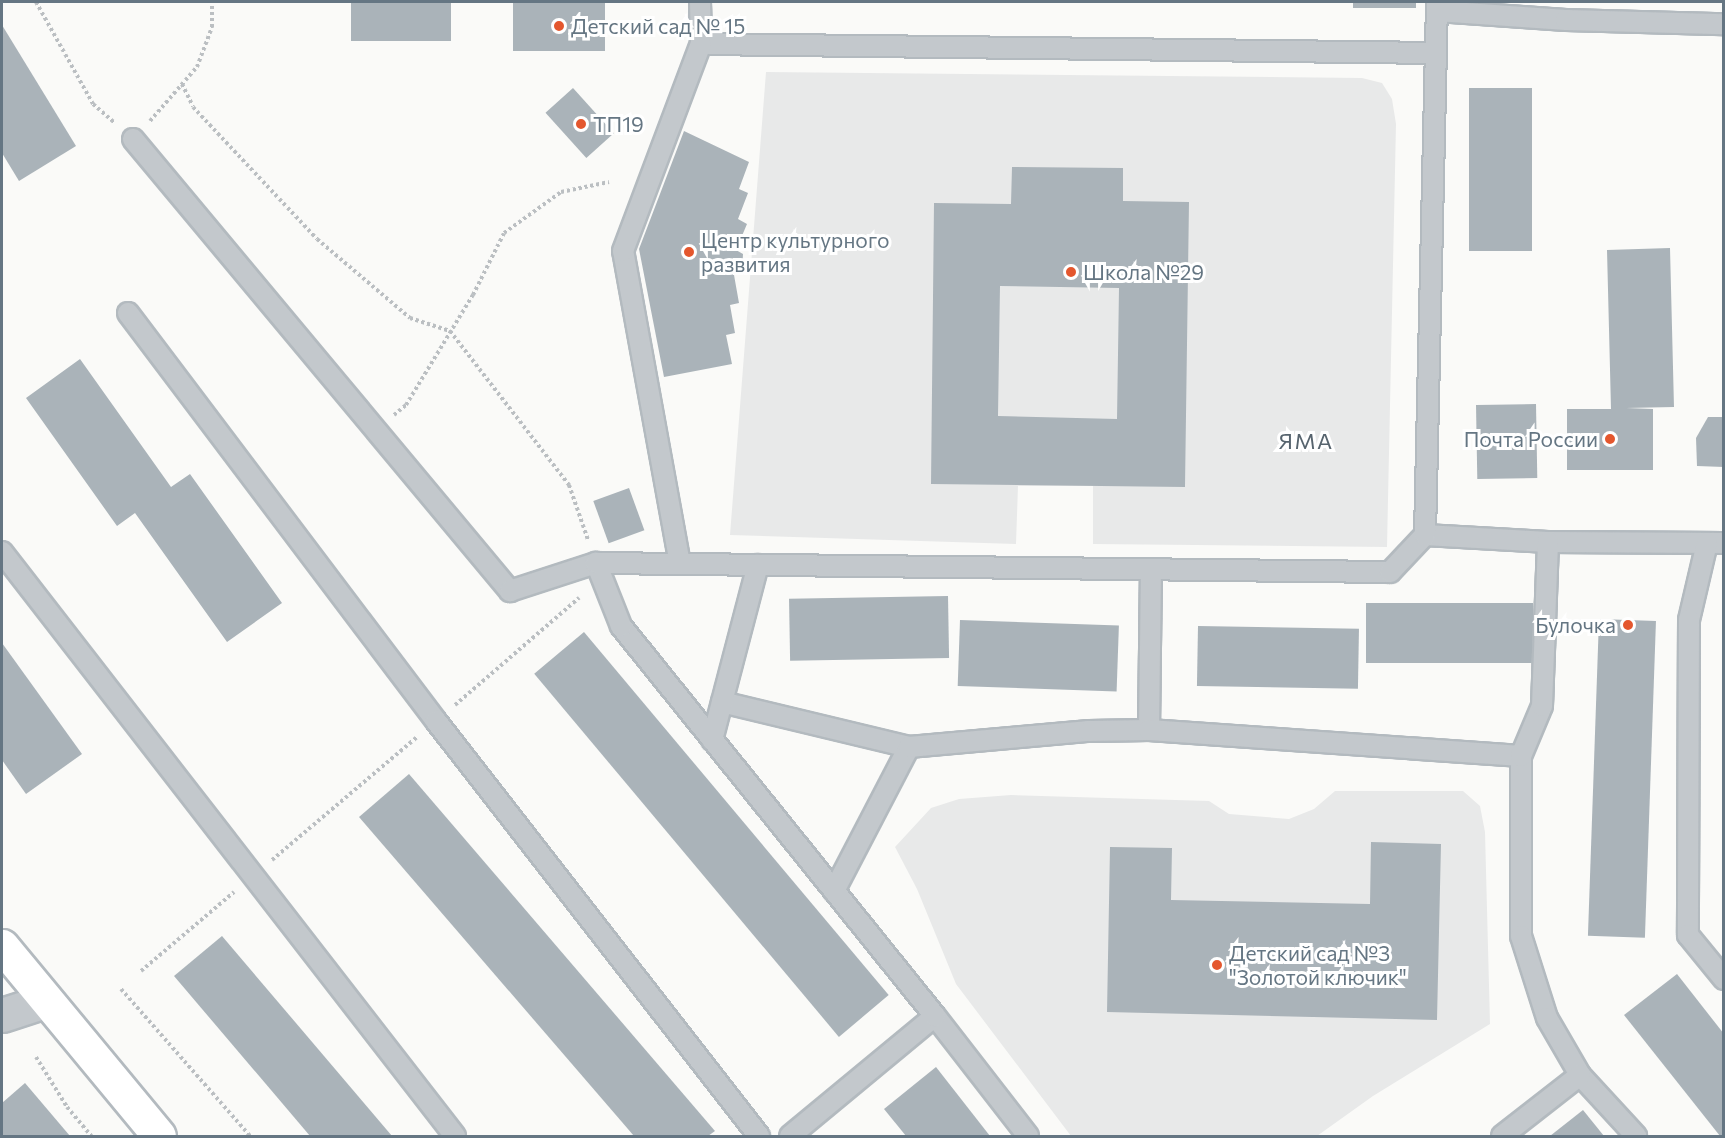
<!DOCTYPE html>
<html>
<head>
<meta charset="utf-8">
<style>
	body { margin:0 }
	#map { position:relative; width:1725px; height:1138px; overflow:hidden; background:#fafaf8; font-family:Commissioner,sans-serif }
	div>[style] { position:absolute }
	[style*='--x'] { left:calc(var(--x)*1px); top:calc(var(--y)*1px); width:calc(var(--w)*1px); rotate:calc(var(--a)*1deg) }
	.built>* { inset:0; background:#e8e9e9 }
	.building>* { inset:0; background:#aab3b9; transform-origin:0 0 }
	.path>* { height:4px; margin-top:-2px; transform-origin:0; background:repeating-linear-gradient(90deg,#bbbfc2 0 3px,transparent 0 6px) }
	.roads { filter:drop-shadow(2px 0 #b3babf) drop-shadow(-2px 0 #b3babf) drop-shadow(0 2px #b3babf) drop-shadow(0 -2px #b3babf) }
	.lane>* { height:20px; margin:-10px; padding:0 10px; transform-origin:10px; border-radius:10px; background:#c3c8cc }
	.street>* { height:33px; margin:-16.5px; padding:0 16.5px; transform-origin:16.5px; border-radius:16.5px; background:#c3c8cc }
	.secondary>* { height:33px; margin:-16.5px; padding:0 16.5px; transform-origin:16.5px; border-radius:16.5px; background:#fff }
	.dots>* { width:16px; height:16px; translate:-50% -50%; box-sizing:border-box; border:3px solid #fff; border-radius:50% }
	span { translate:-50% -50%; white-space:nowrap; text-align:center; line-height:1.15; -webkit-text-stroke:6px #fff; paint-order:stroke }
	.poi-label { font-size:21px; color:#657683 }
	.left { translate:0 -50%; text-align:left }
	.right { translate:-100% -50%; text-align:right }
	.neighbourhood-label { font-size:22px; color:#57646e; letter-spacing:1.5px }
	.frame { position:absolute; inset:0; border:3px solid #657683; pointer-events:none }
</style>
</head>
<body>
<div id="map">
	<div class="built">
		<div style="clip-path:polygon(766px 72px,1362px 78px,1382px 83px,1392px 99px,1396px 124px,1387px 547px,1093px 544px,1093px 486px,1018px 486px,1016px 544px,730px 535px)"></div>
		<div style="clip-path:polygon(1335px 791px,1463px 791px,1480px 806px,1485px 832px,1490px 1024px,1373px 1096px,1317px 1136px,1071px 1136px,956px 984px,917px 889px,895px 847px,931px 808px,959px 799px,1011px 795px,1209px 801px,1229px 814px,1289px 819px,1314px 809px)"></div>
	</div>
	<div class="building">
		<div style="left:351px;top:2px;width:100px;height:39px"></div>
		<div style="left:513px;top:2px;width:92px;height:49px"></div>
		<div style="left:1353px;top:2px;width:63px;height:6px"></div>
		<div style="clip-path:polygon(2px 25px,76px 146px,19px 181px,2px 153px)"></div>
		<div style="left:573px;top:88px;width:61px;height:37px;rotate:48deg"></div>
		<div style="left:1469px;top:88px;width:63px;height:163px"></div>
		<div style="clip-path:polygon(684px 131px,749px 162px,739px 189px,748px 193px,738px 219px,747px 224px,736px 250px,743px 254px,742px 272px,734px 275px,739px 303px,730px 305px,735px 333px,726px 335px,732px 364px,664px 377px,639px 249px)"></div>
		<div style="clip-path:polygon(evenodd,1012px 167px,1123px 168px,1123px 201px,1189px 202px,1185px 487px,931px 484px,934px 203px,1011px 204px,1012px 167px,1000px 286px,1119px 288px,1117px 419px,998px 416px,1000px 286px)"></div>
		<div style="clip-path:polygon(1670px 248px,1674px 407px,1626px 408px,1653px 409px,1653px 470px,1567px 470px,1567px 409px,1611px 409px,1607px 250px)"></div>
		<div style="clip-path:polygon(80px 359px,171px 487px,190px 474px,282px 603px,227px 642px,135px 513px,117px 526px,26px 398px)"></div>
		<div style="left:1536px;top:404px;width:74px;height:60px;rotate:89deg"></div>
		<div style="clip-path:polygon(1708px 417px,1724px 417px,1724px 467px,1697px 466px,1696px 438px)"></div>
		<div style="left:629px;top:488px;width:45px;height:38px;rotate:70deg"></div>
		<div style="left:948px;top:596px;width:62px;height:159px;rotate:89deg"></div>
		<div style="left:1533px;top:603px;width:60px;height:167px;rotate:90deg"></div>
		<div style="left:1599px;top:619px;width:57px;height:317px;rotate:2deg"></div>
		<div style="left:960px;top:620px;width:159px;height:66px;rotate:2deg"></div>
		<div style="left:1198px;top:626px;width:161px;height:60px;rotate:1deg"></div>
		<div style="left:584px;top:632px;width:474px;height:65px;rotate:50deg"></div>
		<div style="clip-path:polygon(2px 643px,82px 754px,26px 794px,2px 760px)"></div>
		<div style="clip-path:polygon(409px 774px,715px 1131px,708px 1136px,634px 1136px,359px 817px)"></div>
		<div style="clip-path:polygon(1371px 842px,1441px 844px,1437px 1020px,1107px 1012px,1110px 847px,1172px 848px,1171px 900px,1370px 904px)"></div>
		<div style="clip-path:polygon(222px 936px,392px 1136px,310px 1136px,174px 976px)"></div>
		<div style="clip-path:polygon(1677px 974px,1724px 1034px,1724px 1136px,1720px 1136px,1624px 1015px)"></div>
		<div style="clip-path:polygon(936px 1067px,990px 1136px,906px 1136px,884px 1109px)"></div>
		<div style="clip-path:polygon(25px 1083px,70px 1136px,2px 1136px,2px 1103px)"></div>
		<div style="clip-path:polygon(1583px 1110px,1604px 1136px,1550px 1136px)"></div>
	</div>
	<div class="path">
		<div style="--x:36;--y:2;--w:117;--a:60.8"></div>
		<div style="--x:93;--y:104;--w:29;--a:41"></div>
		<div style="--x:182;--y:84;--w:25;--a:64"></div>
		<div style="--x:193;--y:107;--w:181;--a:46.8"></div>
		<div style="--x:317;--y:239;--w:122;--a:40.3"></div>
		<div style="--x:410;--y:318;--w:42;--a:18"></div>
		<div style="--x:450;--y:331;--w:195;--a:52.3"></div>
		<div style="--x:569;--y:485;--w:58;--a:70.9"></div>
		<div style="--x:150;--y:121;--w:72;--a:-49"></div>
		<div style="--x:197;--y:67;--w:43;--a:-69.4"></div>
		<div style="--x:212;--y:27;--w:25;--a:-90"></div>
		<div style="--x:394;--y:415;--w:16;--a:-40"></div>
		<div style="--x:406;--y:405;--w:129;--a:-58.7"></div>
		<div style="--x:473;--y:295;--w:69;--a:-63.4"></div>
		<div style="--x:504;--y:233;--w:70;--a:-35.7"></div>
		<div style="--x:561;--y:192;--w:49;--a:-11.8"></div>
		<div style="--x:455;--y:705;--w:164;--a:-40.8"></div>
		<div style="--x:272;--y:860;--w:190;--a:-40.3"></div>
		<div style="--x:141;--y:971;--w:122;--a:-40.3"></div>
		<div style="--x:121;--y:989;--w:196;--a:48.7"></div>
		<div style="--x:36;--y:1057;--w:59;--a:58.2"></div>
		<div style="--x:67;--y:1107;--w:38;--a:50"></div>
	</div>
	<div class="roads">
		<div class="lane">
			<div style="--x:700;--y:2;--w:42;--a:88.6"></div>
			<div style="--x:701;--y:44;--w:733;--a:0.7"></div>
			<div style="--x:1437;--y:11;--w:129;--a:4"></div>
			<div style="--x:1566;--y:20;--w:158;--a:1.5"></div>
			<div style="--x:133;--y:139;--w:589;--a:50.17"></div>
			<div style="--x:510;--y:591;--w:90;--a:-18"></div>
			<div style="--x:128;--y:313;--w:511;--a:52.95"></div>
			<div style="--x:436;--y:721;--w:526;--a:52.11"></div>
			<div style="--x:1425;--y:535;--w:123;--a:3.3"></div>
			<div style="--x:1548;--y:542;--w:176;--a:0.3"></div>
			<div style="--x:1707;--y:543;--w:79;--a:103.2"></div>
			<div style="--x:1689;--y:620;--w:315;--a:90.2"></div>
			<div style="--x:1688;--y:935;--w:57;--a:50.7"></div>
			<div style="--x:2;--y:552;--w:739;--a:52.2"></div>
			<div style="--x:680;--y:564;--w:318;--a:-100.3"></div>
			<div style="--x:623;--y:251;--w:221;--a:-69.4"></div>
			<div style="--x:722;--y:702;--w:192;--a:13.5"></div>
			<div style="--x:1149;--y:730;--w:161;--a:-89.3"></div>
			<div style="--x:712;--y:740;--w:181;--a:-75.3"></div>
			<div style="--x:1521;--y:756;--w:180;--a:90"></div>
			<div style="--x:1521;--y:936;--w:86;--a:72.4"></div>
			<div style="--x:1547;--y:1018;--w:66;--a:59.9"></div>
			<div style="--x:1580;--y:1075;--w:83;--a:47.4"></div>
			<div style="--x:834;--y:891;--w:162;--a:-62.5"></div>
			<div style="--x:909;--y:747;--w:181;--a:-5.1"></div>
			<div style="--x:1089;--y:731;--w:60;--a:-1"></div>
			<div style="--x:1149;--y:730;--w:373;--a:4"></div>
			<div style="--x:1521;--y:756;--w:54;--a:-67.2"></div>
			<div style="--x:1542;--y:706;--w:164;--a:-87.9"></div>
			<div style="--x:935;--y:1016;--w:152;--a:52.2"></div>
			<div style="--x:790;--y:1136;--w:188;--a:-39.6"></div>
			<div style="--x:935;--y:1016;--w:501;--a:-128.84"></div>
			<div style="--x:621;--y:626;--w:68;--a:-111.6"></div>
			<div style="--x:596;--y:563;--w:794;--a:0.65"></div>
			<div style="--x:1390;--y:572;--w:51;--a:-46.6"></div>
			<div style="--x:1425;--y:535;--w:533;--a:-88.71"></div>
			<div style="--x:1502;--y:1136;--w:99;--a:-38"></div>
		</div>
		<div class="street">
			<div style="--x:2;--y:1015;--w:45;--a:-18"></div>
		</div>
		<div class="secondary">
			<div style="--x:2;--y:946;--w:246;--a:50.4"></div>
		</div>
	</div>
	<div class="dots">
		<div style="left:559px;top:26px;background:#e4572e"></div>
		<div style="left:581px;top:124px;background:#e4572e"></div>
		<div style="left:689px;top:252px;background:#e4572e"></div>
		<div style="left:1071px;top:272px;background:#e4572e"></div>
		<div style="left:1610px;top:439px;background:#e4572e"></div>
		<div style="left:1628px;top:625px;background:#e4572e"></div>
		<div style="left:1217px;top:965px;background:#e4572e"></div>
	</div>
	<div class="poi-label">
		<span class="left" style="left:571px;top:26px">Детский сад № 15</span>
		<span class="left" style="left:593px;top:124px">ТП19</span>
		<span class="left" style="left:701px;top:252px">Центр культурного<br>развития</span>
		<span class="left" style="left:1083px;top:272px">Школа №29</span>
		<span class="right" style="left:1598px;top:439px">Почта России</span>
		<span class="right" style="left:1616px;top:625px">Булочка</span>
		<span class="left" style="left:1229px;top:965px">Детский сад №3<br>"Золотой ключик"</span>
	</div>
	<div class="neighbourhood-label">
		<span style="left:1306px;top:441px">ЯМА</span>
	</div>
	<div class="frame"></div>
</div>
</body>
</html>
